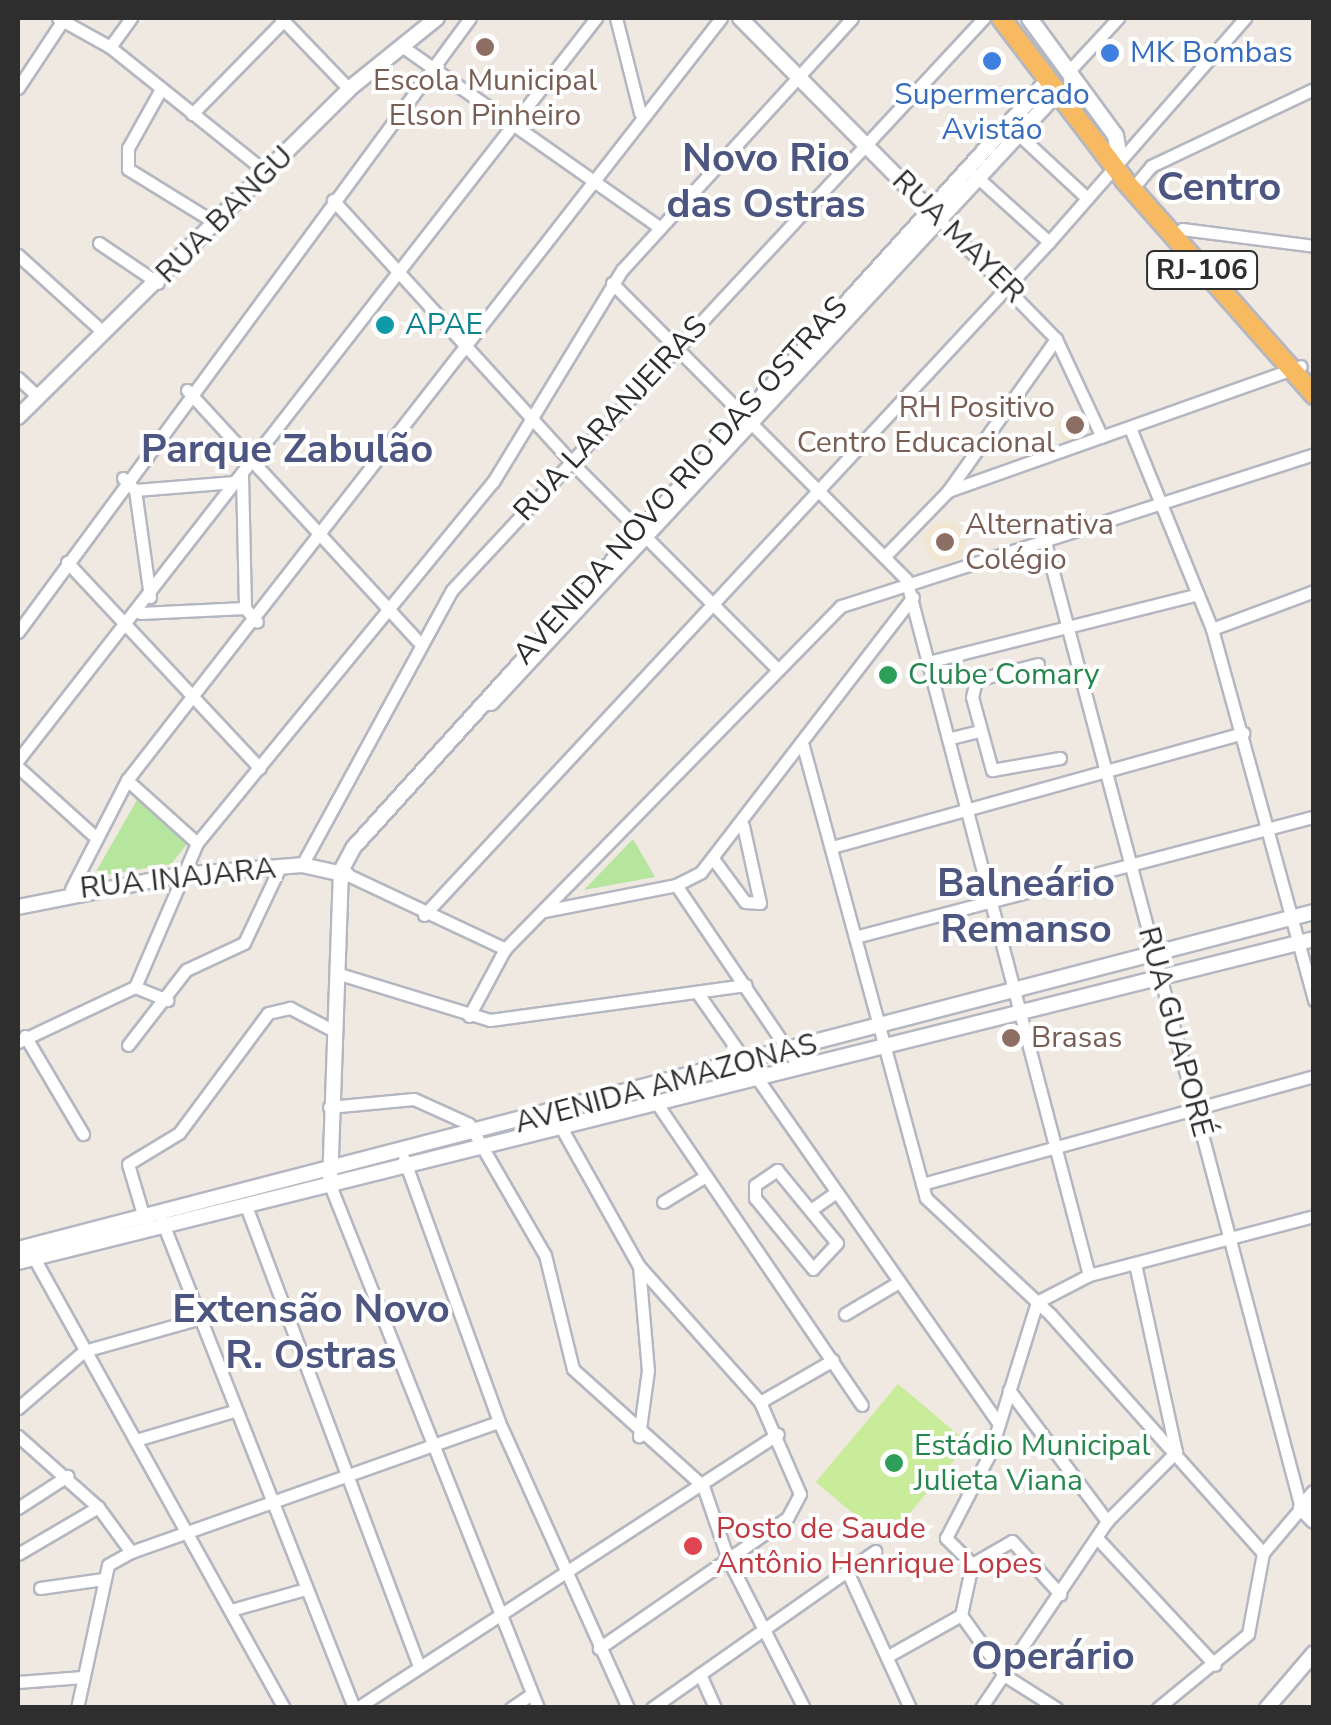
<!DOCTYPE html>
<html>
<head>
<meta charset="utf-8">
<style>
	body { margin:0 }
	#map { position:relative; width:1331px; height:1725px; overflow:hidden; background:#efe9e1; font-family:"Nunito Sans",sans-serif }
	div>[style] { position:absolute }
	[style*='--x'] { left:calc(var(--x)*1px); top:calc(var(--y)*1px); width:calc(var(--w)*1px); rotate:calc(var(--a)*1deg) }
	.education>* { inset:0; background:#f0e6d1; transform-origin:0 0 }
	.round { border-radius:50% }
	.green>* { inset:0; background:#b6e59e }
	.pitch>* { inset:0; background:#c9ec9a; transform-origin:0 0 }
	.roads { filter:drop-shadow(2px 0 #b4b7c1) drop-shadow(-2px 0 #b4b7c1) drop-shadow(0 2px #b4b7c1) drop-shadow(0 -2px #b4b7c1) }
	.minor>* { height:11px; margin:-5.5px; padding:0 5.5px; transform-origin:5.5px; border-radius:5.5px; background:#fff }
	.tertiary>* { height:14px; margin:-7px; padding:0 7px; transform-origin:7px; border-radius:7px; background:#fff }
	.secondary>* { height:15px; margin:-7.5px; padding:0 7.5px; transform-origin:7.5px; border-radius:7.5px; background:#fff }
	.trunk>* { height:18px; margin:-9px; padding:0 9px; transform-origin:9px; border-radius:9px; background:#f8ba60 }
	.dots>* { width:28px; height:28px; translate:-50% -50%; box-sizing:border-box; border:5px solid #fff; border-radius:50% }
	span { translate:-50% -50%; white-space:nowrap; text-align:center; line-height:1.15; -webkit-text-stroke:8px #fff; paint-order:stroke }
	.shield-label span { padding:2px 8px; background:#fff; border:2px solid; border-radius:8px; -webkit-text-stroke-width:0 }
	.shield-label { font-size:28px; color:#2e2e2e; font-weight:700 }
	.shop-label { font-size:30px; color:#366cbe }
	.left { translate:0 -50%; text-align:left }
	.education-label { font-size:30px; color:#785e54 }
	.right { translate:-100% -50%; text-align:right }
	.street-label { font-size:30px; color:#2e2e2e }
	.culture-label { font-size:30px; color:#0d838f }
	.leisure-label { font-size:30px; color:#27864d }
	.health-label { font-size:30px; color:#be3a42 }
	.district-label { font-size:40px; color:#4d5680; font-weight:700 }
	.frame { position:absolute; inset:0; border:20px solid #2e2e2e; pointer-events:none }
</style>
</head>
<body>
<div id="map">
	<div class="education">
		<div style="left:1087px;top:410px;width:22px;height:34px;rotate:66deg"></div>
		<div class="round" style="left:924px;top:521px;width:42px;height:42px"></div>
	</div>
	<div class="green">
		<div style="clip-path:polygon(138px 798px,188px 843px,171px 864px,93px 877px)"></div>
		<div style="clip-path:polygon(633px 839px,655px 877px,584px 890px)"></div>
	</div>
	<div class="pitch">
		<div style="left:898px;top:1384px;width:92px;height:128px;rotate:40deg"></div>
	</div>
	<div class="roads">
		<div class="minor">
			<div style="--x:58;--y:18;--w:60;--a:29.1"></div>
			<div style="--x:110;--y:47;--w:201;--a:38.7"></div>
			<div style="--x:281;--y:18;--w:98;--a:46.2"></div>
			<div style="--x:616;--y:18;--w:98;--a:75.8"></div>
			<div style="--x:110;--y:47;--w:36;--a:-54"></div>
			<div style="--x:403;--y:47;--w:313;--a:35.1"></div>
			<div style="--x:1069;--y:71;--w:72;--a:-47.2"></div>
			<div style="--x:18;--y:88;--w:82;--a:-56.5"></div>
			<div style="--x:161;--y:89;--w:68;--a:119.2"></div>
			<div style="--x:128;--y:148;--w:21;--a:90"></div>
			<div style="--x:128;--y:169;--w:105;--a:31.7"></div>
			<div style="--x:192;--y:114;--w:132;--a:-45.6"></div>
			<div style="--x:1017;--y:133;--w:96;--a:42.9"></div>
			<div style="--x:977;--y:177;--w:97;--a:42.1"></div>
			<div style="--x:1132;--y:189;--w:30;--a:-50"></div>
			<div style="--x:1151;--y:166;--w:180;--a:-25.3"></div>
			<div style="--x:333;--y:200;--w:355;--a:47.7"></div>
			<div style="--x:572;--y:463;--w:289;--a:45.1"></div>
			<div style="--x:939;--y:219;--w:168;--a:45.7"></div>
			<div style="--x:1056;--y:339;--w:108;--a:64.9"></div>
			<div style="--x:1182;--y:229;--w:133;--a:7.3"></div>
			<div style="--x:99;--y:243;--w:71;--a:34.1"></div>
			<div style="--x:18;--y:255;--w:116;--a:42.2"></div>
			<div style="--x:612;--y:283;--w:417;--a:45.2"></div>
			<div style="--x:906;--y:579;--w:720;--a:75.27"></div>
			<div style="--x:18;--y:378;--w:26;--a:43"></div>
			<div style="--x:187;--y:390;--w:341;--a:47.4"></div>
			<div style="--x:1130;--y:428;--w:217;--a:67.8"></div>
			<div style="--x:1212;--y:629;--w:385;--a:74.6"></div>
			<div style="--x:242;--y:475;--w:133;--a:88.7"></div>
			<div style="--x:245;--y:608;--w:18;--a:49"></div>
			<div style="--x:123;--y:478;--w:17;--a:45"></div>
			<div style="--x:135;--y:490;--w:108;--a:82"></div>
			<div style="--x:135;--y:490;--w:100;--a:-4.6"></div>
			<div style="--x:948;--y:491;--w:374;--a:-19.5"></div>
			<div style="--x:1044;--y:538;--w:1003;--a:75.16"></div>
			<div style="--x:1301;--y:1508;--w:59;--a:130.2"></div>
			<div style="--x:1263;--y:1553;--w:82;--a:100.5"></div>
			<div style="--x:1248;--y:1634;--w:117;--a:140.6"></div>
			<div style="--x:888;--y:553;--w:86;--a:-45.9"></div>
			<div style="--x:948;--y:491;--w:186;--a:-54.6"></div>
			<div style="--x:67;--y:562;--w:282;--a:46.9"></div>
			<div style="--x:140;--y:613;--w:105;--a:-2.7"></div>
			<div style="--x:1212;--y:629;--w:109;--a:-20.4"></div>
			<div style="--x:18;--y:632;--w:762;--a:-53.64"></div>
			<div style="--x:932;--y:661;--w:274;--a:-14.1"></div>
			<div style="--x:1038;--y:664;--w:64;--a:165.5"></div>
			<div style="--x:976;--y:680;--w:17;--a:103"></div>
			<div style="--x:972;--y:697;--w:76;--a:74.7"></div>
			<div style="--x:992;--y:770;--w:69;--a:-10"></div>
			<div style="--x:951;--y:738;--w:30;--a:-14"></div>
			<div style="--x:803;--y:746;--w:468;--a:74.8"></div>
			<div style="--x:926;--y:1198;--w:170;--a:43.1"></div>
			<div style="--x:1050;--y:1314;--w:320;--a:48.3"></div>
			<div style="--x:18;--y:760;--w:941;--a:-52.08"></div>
			<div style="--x:18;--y:767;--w:100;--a:42.2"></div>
			<div style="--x:127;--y:780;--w:94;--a:42"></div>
			<div style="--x:832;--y:847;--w:427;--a:-15.5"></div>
			<div style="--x:714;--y:860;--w:52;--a:53.6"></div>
			<div style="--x:745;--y:902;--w:15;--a:4"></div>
			<div style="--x:760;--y:903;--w:79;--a:-102.4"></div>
			<div style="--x:302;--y:865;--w:313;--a:-61.4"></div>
			<div style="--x:452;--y:590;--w:781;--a:-47.08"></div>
			<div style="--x:348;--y:875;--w:174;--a:25.2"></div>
			<div style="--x:676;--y:885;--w:217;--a:55.9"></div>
			<div style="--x:71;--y:889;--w:123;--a:-62.8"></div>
			<div style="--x:127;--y:780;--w:966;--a:-52.06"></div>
			<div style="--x:544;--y:911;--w:135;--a:-11.1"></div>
			<div style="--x:676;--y:885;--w:28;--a:-27"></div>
			<div style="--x:701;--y:872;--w:347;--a:-52.4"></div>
			<div style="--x:424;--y:915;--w:918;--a:-47.12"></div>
			<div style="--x:1049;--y:242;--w:298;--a:-48.8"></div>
			<div style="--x:855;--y:937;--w:474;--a:-14.7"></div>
			<div style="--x:336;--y:973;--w:161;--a:17"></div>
			<div style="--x:490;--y:1020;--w:258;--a:-7.8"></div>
			<div style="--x:135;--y:987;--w:35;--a:22"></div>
			<div style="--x:699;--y:995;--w:523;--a:55.03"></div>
			<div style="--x:469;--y:1016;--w:76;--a:-61.8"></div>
			<div style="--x:505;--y:949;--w:480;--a:-45.6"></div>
			<div style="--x:841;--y:606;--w:497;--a:-17.8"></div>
			<div style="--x:25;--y:1036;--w:114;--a:59.4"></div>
			<div style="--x:18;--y:1042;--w:129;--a:-25.2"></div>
			<div style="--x:135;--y:987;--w:157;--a:-66.7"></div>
			<div style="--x:197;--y:843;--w:467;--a:-50.7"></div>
			<div style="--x:493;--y:482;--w:248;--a:-58.7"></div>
			<div style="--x:622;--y:270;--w:341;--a:-47.6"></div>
			<div style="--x:128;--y:1045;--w:95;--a:-52.3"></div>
			<div style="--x:186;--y:970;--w:64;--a:-25"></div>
			<div style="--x:244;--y:943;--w:82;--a:-64.7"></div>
			<div style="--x:647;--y:1089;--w:382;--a:55.8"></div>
			<div style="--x:329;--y:1107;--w:85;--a:-5.4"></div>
			<div style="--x:414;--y:1099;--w:60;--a:24.4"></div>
			<div style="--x:469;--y:1124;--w:151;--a:59.9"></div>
			<div style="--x:545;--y:1255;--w:117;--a:76.2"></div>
			<div style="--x:573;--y:1369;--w:175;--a:42"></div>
			<div style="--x:703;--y:1486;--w:77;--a:71.1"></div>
			<div style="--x:728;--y:1559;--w:167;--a:63"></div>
			<div style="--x:553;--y:1113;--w:176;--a:60.7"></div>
			<div style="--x:639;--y:1266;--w:182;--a:48.3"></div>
			<div style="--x:760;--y:1402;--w:100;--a:66.5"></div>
			<div style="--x:800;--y:1494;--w:27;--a:118"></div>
			<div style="--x:787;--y:1518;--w:229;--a:145.3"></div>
			<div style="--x:404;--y:1159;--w:280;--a:70.1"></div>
			<div style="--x:499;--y:1422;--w:314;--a:65.7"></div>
			<div style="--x:777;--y:1170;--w:94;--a:50.6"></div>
			<div style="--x:837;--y:1243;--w:35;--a:133"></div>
			<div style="--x:813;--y:1269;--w:92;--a:-129.2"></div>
			<div style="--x:755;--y:1198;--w:13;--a:-90"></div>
			<div style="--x:755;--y:1185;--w:27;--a:-34"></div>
			<div style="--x:922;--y:1184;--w:407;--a:-15.4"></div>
			<div style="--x:330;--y:1185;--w:563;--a:68.31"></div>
			<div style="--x:663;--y:1202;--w:50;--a:-31.2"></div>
			<div style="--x:246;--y:1206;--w:491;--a:69.4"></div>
			<div style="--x:812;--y:1209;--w:28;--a:-35"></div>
			<div style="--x:145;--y:1221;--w:59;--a:-106.6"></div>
			<div style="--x:128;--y:1164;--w:60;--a:-31.3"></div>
			<div style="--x:179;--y:1133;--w:149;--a:-53.4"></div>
			<div style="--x:268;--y:1013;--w:23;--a:-13"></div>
			<div style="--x:290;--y:1008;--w:50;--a:27.6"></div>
			<div style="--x:162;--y:1221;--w:523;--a:68.48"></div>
			<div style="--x:34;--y:1258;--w:515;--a:60.95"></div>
			<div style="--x:639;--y:1266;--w:104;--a:85.1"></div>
			<div style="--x:648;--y:1370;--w:67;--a:97.8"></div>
			<div style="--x:845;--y:1314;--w:63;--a:-30.7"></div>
			<div style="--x:1009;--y:1390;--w:164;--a:53.2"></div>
			<div style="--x:760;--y:1402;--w:84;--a:-29.9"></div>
			<div style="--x:18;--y:1408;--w:87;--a:-40.8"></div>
			<div style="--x:84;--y:1351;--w:118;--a:-15.7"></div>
			<div style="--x:18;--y:1436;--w:107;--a:41.6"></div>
			<div style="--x:98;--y:1507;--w:56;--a:53.7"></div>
			<div style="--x:131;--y:1552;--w:26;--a:151"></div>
			<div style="--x:108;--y:1565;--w:146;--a:102.2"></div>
			<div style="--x:136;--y:1440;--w:102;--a:-16.5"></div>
			<div style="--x:18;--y:1508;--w:59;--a:-33.1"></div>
			<div style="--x:1097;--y:1538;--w:173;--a:47.1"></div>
			<div style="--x:131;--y:1552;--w:390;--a:-19.5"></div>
			<div style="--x:18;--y:1554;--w:93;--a:-30.4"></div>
			<div style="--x:972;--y:1564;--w:37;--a:-135"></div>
			<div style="--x:946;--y:1538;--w:96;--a:-62.6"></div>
			<div style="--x:990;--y:1453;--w:158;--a:-72.7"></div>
			<div style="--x:1037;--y:1302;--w:59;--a:-27.4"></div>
			<div style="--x:1089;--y:1275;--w:233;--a:-14.7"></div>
			<div style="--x:847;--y:1571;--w:151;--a:65.3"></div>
			<div style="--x:40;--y:1588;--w:64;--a:-8.1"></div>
			<div style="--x:231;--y:1610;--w:74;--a:-15.7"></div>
			<div style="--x:961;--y:1615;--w:74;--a:54.4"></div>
			<div style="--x:1004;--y:1675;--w:62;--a:32.4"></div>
			<div style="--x:888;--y:1656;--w:84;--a:-29.3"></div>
			<div style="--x:961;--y:1615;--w:52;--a:-77.8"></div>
			<div style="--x:972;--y:1564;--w:46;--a:-29.9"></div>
			<div style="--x:1012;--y:1541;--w:72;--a:47.8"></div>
			<div style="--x:700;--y:1674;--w:37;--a:66"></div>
			<div style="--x:18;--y:1682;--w:65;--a:-4.4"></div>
			<div style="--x:357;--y:1708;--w:502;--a:-33.06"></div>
			<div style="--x:511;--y:1708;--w:25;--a:-34"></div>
			<div style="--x:652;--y:1708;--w:273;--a:-35.1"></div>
			<div style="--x:981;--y:1708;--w:225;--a:-56"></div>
			<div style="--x:1107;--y:1521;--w:98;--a:-45"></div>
			<div style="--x:1176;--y:1452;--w:192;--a:-102.3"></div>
		</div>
		<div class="tertiary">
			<div style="--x:740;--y:18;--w:274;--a:45.3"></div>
			<div style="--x:18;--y:417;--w:466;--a:-44.7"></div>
			<div style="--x:349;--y:89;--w:113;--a:-38.9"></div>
			<div style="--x:491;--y:703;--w:832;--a:-47.14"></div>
			<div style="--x:18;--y:907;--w:164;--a:-11.2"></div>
			<div style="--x:179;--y:875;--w:123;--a:-4.6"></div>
			<div style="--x:302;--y:865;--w:46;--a:12.5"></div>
			<div style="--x:330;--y:1185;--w:314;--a:-88"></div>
			<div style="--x:341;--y:871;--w:27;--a:-62"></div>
			<div style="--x:354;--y:847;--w:1033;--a:-47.86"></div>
			<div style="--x:18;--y:1249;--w:1339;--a:-14.58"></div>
			<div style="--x:18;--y:1262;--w:1336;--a:-13.99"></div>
			<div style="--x:1314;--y:1493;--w:20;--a:131"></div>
			<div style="--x:1301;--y:1508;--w:18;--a:45"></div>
			<div style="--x:1267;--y:1708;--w:72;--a:-49.5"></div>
		</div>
		<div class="secondary">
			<div style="--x:1029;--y:18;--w:145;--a:53.7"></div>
			<div style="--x:1115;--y:135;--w:23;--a:80"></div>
		</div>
		<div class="trunk">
			<div style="--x:1001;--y:18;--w:205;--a:52.7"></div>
			<div style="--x:1125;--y:181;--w:286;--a:48.5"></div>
		</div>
	</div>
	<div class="dots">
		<div style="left:485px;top:47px;background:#8d6e63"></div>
		<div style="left:1110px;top:53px;background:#3f7fe0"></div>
		<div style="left:992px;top:61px;background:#3f7fe0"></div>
		<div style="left:385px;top:325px;background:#0f9aa8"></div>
		<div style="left:1075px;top:425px;background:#8d6e63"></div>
		<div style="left:945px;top:542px;background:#8d6e63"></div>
		<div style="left:888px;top:675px;background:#2e9e5b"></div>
		<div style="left:1011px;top:1038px;background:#8d6e63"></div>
		<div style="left:894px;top:1463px;background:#2e9e5b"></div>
		<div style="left:693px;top:1546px;background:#e0444e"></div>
	</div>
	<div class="shield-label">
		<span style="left:1202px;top:270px">RJ-106</span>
	</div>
	<div class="shop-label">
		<span class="left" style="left:1130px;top:53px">MK Bombas</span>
		<span style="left:992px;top:112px">Supermercado<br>Avistão</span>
	</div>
	<div class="education-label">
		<span style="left:485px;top:98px">Escola Municipal<br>Elson Pinheiro</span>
		<span class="right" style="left:1055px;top:425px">RH Positivo<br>Centro Educacional</span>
		<span class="left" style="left:965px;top:542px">Alternativa<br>Colégio</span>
		<span class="left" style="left:1031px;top:1038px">Brasas</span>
	</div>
	<div class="street-label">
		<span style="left:225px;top:215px;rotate:-45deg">RUA BANGU</span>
		<span style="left:958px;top:237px;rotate:45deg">RUA MAYER</span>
		<span style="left:611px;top:419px;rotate:-47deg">RUA LARANJEIRAS</span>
		<span style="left:681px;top:481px;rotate:-48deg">AVENIDA NOVO RIO DAS OSTRAS</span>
		<span style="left:178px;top:879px;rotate:-6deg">RUA INAJARA</span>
		<span style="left:1175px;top:1032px;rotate:75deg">RUA GUAPORÉ</span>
		<span style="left:666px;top:1084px;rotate:-15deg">AVENIDA AMAZONAS</span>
	</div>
	<div class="culture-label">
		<span class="left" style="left:405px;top:325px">APAE</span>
	</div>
	<div class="leisure-label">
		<span class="left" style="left:908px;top:675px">Clube Comary</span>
		<span class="left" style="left:914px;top:1463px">Estádio Municipal<br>Julieta Viana</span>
	</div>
	<div class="health-label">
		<span class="left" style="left:716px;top:1546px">Posto de Saude<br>Antônio Henrique Lopes</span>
	</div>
	<div class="district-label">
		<span style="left:766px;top:181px">Novo Rio<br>das Ostras</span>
		<span style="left:1219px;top:187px">Centro</span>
		<span style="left:287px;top:449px">Parque Zabulão</span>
		<span style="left:1026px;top:906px">Balneário<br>Remanso</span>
		<span style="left:311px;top:1332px">Extensão Novo<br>R. Ostras</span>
		<span style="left:1053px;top:1656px">Operário</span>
	</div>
	<div class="frame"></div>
</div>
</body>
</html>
